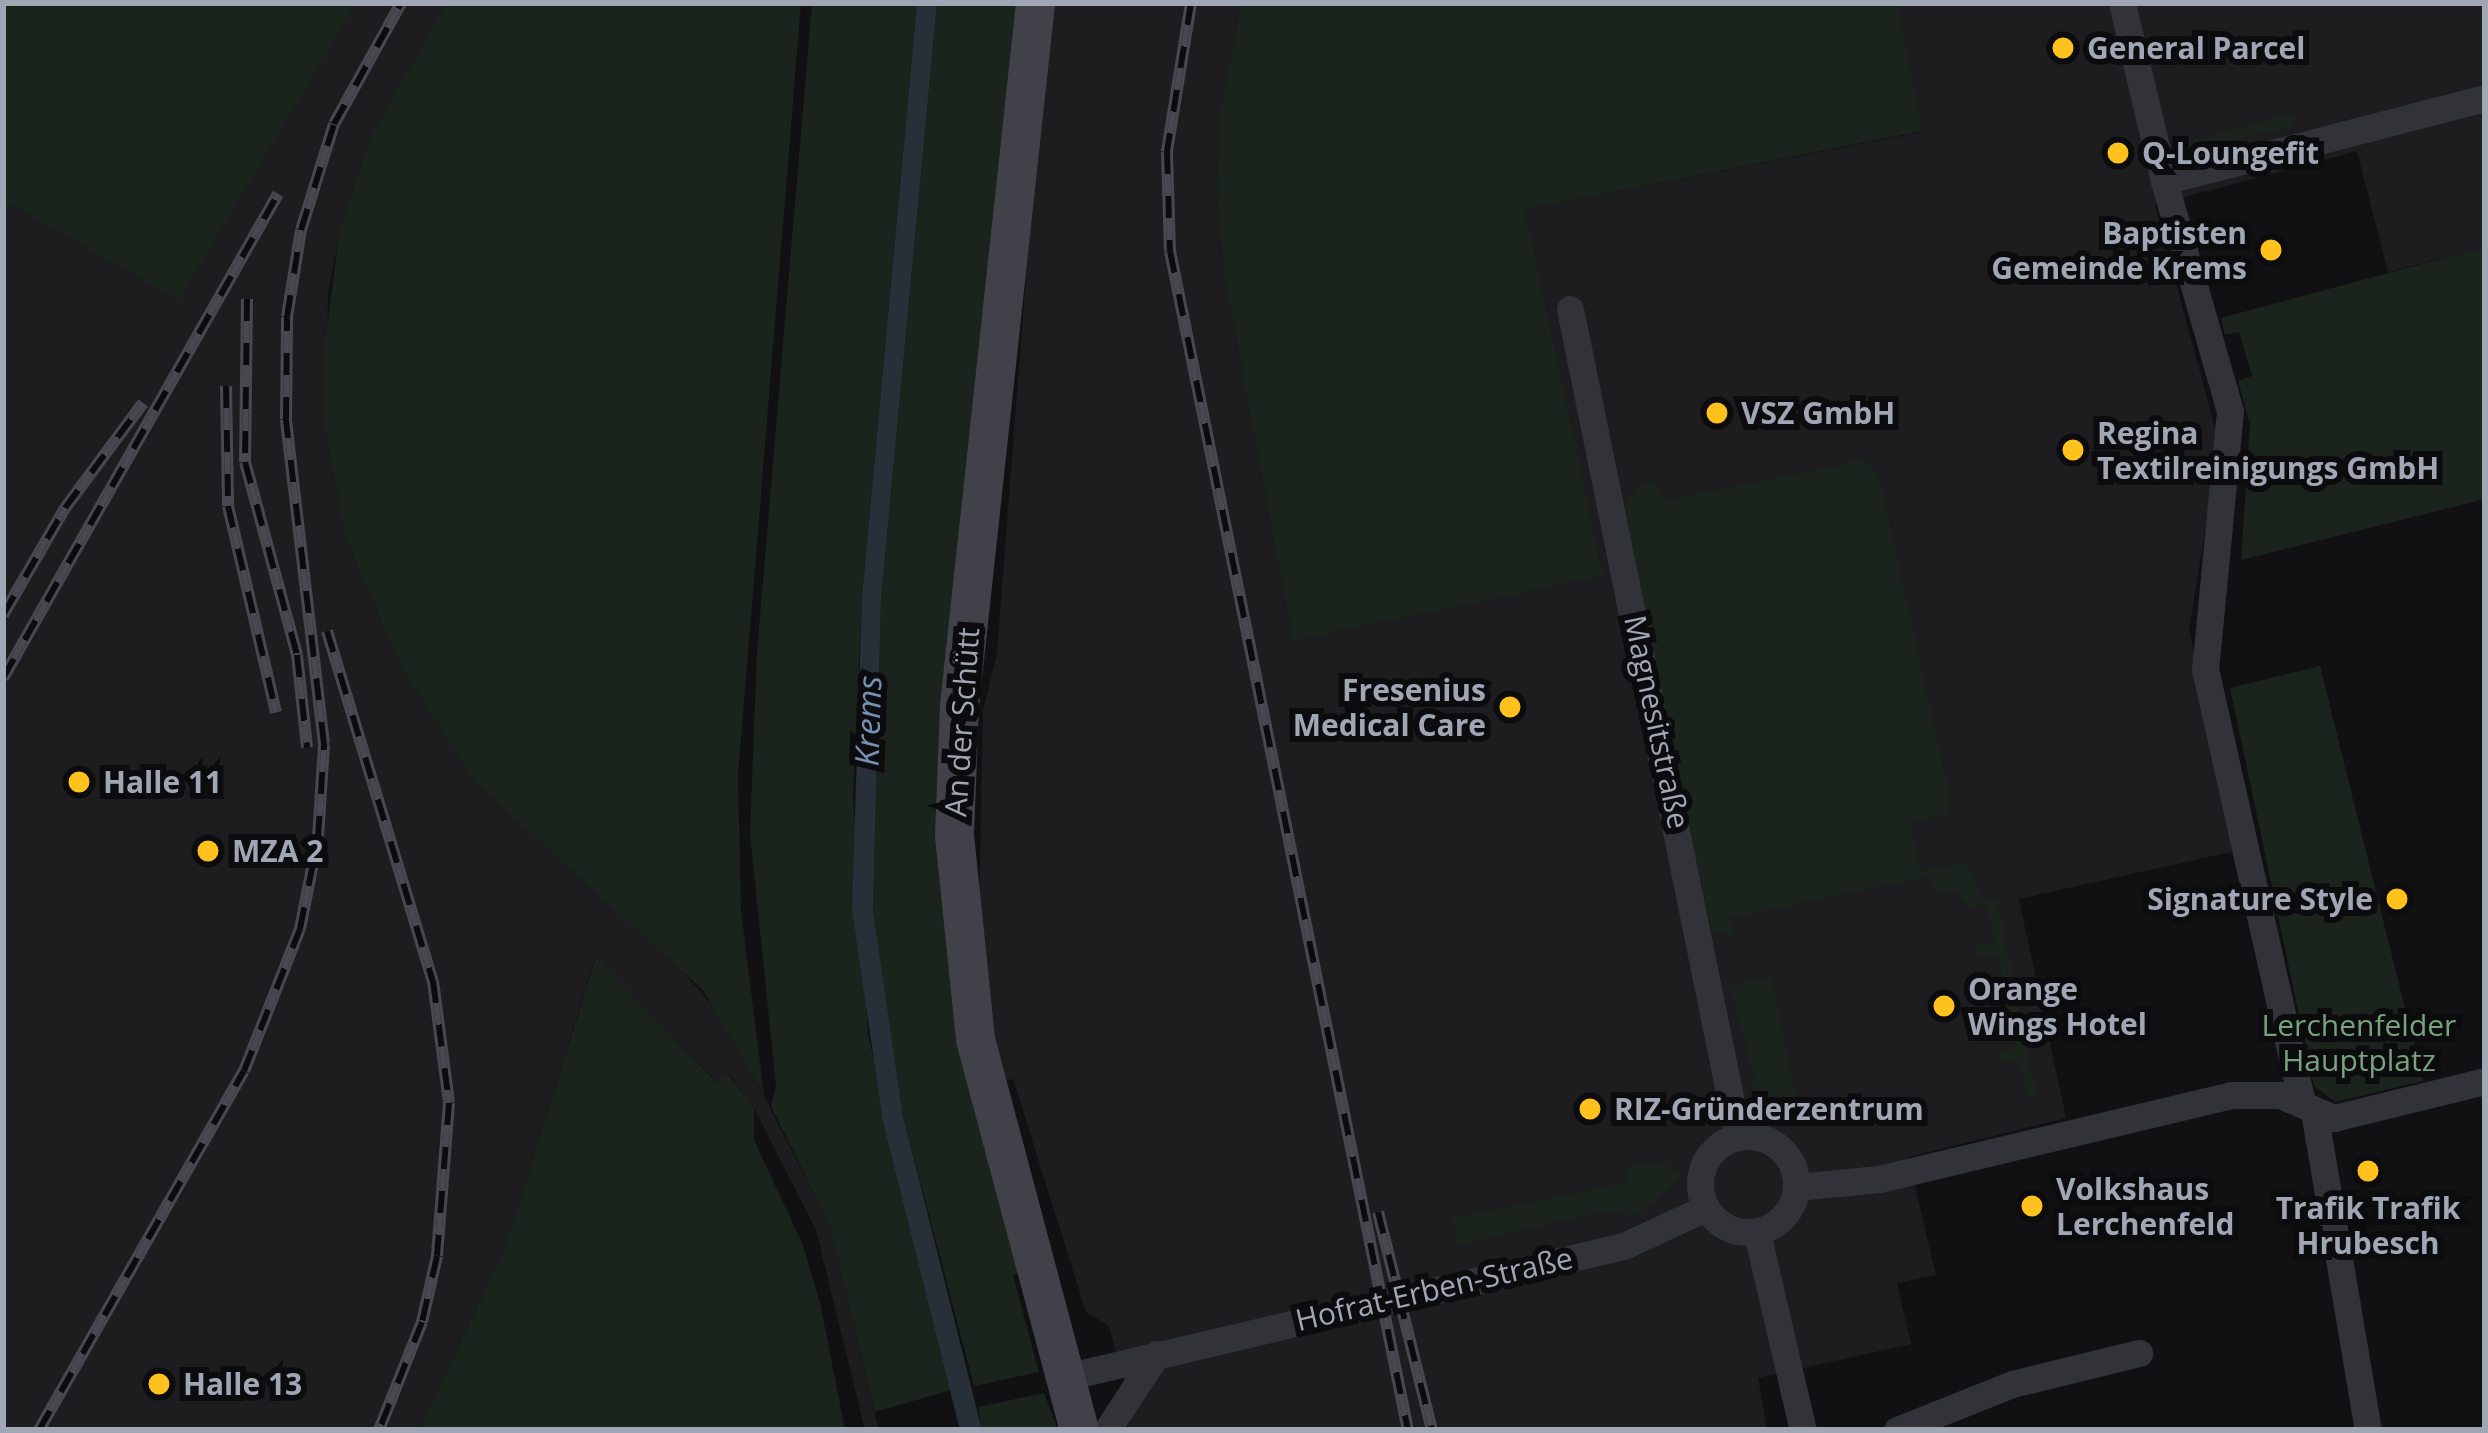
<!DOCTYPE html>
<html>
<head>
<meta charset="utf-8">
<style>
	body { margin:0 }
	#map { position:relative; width:2488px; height:1433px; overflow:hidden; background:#111113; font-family:"Open Sans",sans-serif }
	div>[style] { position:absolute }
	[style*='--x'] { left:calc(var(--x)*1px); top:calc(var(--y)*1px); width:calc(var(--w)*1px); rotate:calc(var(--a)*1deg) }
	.built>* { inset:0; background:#1d1d20 }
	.green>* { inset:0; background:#1b231d }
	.water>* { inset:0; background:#272f38 }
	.street>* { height:27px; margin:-13.5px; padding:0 13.5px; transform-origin:13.5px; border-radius:13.5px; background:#323338 }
	.street>.ring { margin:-13.5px; padding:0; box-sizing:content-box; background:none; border:27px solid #323338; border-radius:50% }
	.secondary>* { height:39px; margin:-19.5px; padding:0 19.5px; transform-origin:19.5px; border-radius:19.5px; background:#404149 }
	.rail>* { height:12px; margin-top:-6px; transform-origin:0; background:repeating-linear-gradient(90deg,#0c0c0e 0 22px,#474850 0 44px); box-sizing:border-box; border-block:3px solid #474850 }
	.dots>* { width:33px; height:33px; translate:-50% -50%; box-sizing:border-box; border:6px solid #0c0c0e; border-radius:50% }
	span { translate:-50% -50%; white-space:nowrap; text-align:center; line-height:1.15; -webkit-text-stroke:12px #0c0c0e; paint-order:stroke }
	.poi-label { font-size:30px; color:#a1a6b5; font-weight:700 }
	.left { translate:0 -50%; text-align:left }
	.right { translate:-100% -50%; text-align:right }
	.street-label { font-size:30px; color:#a1a6b5 }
	.park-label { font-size:30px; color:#76a27c }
	.water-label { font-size:33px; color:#7492b4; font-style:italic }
	.frame { position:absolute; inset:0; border:6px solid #a1a6b5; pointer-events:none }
</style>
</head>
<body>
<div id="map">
	<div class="built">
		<div style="clip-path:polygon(356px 3px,447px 3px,370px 136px,339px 235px,328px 294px,325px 426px,345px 537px,404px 673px,476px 783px,660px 945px,727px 1023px,829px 1224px,879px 1430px,865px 1430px,816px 1230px,754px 1108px,729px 1074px,717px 1082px,595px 958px,503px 1254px,418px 1430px,3px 1430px,3px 209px,337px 31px)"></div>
		<div style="clip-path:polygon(1047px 3px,1241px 3px,1219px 117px,1217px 192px,1224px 275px,1293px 641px,1602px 576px,1525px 210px,1922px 132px,1897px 3px,2485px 3px,2485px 247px,2388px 272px,2357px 151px,2155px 205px,2219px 443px,2189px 630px,2236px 851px,2019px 899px,2066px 1118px,1908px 1157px,1936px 1275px,1897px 1283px,1911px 1344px,1758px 1378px,1767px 1430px,1125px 1430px,1133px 1415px,1109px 1326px,1086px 1312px,1013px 1079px,1000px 1081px,979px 914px,983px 711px,997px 653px)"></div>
	</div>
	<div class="green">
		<div style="clip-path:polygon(3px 3px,356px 3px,179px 300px,14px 206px,3px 209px)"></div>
		<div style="clip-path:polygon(447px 3px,801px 3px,738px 776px,741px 911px,764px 1094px,703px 990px,476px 783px,404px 673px,345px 537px,325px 426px,324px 351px,339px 235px,370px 136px)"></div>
		<div style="clip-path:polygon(812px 3px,917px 3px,862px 596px,853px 794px,868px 1035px,951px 1390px,875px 1412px,829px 1224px,771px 1106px,776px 1086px,750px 834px,757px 651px)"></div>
		<div style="clip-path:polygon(937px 3px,1021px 3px,946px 704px,1021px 1272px,1013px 1275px,1039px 1372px,974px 1386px,903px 1116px,873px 910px,881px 599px)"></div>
		<div style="clip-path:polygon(1241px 3px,1897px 3px,1923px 131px,1525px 210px,1603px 576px,1293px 641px,1224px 275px,1217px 192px,1219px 117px)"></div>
		<div style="clip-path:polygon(2289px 114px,2296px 119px,2291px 127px,2178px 153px,2182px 144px)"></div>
		<div style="clip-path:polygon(2485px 247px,2485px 499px,2241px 560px,2250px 424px,2238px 381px,2252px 376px,2239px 332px,2225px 335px,2221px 318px)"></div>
		<div style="clip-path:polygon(1863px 460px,1879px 476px,1951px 802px,1947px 814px,1910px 823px,1920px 871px,1966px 863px,1981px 899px,1997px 900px,2036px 1095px,2027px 1096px,2020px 1062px,1998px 1062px,2000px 1052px,2017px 1048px,2011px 1020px,1994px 1023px,1989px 1014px,2008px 1005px,1998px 956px,1976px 955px,1977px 945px,1995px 941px,1987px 904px,1969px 907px,1954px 891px,1935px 893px,1931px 876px,1730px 918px,1733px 936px,1711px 929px,1622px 511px,1638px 485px,1652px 482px,1666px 500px)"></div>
		<div style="clip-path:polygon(2320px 666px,2423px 1081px,2335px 1102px,2314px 1086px,2230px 688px)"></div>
		<div style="clip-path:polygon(596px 957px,716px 1082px,728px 1074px,754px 1108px,754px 1140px,803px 1245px,821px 1307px,845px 1430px,418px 1430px,503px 1254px)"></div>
		<div style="clip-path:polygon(1771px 976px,1797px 1100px,1771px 1105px,1761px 1101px,1730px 985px)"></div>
		<div style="clip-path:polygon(1626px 1166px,1669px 1166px,1683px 1175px,1638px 1215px,1594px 1214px,1459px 1245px,1453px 1218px,1628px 1182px)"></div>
		<div style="clip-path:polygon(1044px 1393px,1058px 1430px,982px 1430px,978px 1407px)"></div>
	</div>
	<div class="water">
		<div style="clip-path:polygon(917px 3px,937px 3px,881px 599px,873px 910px,903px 1116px,982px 1430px,960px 1430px,883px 1122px,852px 910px,862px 596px)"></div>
	</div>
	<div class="street">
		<div style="--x:2122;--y:3;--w:183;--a:76.7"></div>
		<div style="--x:2164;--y:181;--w:332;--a:-14.5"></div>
		<div style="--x:2164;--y:181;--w:239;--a:74"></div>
		<div style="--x:2230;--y:411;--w:259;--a:95.5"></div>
		<div style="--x:2205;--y:669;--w:446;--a:77.4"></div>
		<div style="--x:1570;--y:309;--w:844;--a:78.52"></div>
		<div style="--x:2314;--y:1111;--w:324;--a:80.4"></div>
		<div class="ring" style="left:1700px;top:1136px;width:69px;height:69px"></div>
		<div style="--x:1797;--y:1187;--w:82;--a:-5.6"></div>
		<div style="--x:1879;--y:1179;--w:362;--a:-13.4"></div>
		<div style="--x:2231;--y:1095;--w:49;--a:0"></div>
		<div style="--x:2280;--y:1095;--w:59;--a:23.1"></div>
		<div style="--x:2334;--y:1118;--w:155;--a:-13.8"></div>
		<div style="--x:1757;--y:1233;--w:202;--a:76.9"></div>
		<div style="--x:1070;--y:1376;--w:569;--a:-13.21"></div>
		<div style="--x:1624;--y:1246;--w:89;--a:-25.1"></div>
		<div style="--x:1107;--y:1430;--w:91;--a:-56.7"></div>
		<div style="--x:1897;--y:1430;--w:124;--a:-21.8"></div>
		<div style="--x:2012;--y:1384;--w:131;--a:-13.7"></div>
	</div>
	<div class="secondary">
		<div style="--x:1035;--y:3;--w:706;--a:96.18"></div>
		<div style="--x:959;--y:705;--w:130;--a:92.2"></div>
		<div style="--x:954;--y:835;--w:205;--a:84.1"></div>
		<div style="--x:975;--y:1039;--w:405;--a:75.1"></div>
	</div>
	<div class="rail">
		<div style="--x:1191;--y:3;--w:151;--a:99.2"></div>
		<div style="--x:1167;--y:152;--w:99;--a:88.3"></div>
		<div style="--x:1170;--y:251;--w:1203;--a:78.59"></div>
		<div style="--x:247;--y:299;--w:163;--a:90.7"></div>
		<div style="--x:245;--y:462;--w:200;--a:74.9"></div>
		<div style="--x:297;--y:655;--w:93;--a:83.8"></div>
		<div style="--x:226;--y:386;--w:120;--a:89"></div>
		<div style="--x:228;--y:506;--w:212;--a:76.9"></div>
		<div style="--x:3;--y:615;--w:124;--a:-59.9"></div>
		<div style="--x:65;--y:508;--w:131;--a:-53.4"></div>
		<div style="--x:327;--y:631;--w:366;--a:73.2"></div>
		<div style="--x:433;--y:981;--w:123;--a:82.5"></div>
		<div style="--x:449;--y:1103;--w:153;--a:94.5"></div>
		<div style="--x:437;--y:1256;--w:68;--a:102.8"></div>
		<div style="--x:422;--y:1322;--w:116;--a:111.7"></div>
		<div style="--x:3;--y:678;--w:557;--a:-60.4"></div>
		<div style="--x:1378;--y:1212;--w:225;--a:76.1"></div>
		<div style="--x:39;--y:1430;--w:413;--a:-60.3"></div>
		<div style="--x:244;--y:1071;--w:153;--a:-68.5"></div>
		<div style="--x:300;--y:929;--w:93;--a:-78.8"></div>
		<div style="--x:318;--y:838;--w:94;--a:-86.3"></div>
		<div style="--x:324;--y:744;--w:327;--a:-96.7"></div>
		<div style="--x:286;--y:419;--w:102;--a:-89.4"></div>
		<div style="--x:287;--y:317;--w:88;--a:-80.9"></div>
		<div style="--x:301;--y:230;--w:111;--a:-72.7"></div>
		<div style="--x:334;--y:124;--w:138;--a:-61"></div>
	</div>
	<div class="dots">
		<div style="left:2063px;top:48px;background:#ffc21d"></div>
		<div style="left:2118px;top:153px;background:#ffc21d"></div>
		<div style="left:2271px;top:250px;background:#ffc21d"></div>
		<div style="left:1717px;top:413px;background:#ffc21d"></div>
		<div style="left:2073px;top:450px;background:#ffc21d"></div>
		<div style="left:1510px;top:707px;background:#ffc21d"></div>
		<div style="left:79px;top:782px;background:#ffc21d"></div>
		<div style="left:208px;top:851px;background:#ffc21d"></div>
		<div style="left:2397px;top:899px;background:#ffc21d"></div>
		<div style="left:1944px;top:1006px;background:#ffc21d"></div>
		<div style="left:1590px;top:1109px;background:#ffc21d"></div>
		<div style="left:2368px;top:1171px;background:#ffc21d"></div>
		<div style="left:2032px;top:1206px;background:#ffc21d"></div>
		<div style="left:159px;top:1384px;background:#ffc21d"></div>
	</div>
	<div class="poi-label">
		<span class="left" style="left:2087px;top:48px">General Parcel</span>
		<span class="left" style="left:2142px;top:153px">Q-Loungefit</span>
		<span class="right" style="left:2247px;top:250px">Baptisten<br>Gemeinde Krems</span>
		<span class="left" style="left:1741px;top:413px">VSZ GmbH</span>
		<span class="left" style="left:2097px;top:450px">Regina<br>Textilreinigungs GmbH</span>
		<span class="right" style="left:1486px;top:707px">Fresenius<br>Medical Care</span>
		<span class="left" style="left:103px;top:782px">Halle 11</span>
		<span class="left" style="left:232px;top:851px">MZA 2</span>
		<span class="right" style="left:2373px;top:899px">Signature Style</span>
		<span class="left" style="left:1968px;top:1006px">Orange<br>Wings Hotel</span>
		<span class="left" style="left:1614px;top:1109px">RIZ-Gründerzentrum</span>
		<span class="left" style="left:2056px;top:1206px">Volkshaus<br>Lerchenfeld</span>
		<span style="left:2368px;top:1225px">Trafik Trafik<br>Hrubesch</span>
		<span class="left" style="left:183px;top:1384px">Halle 13</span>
	</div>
	<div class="street-label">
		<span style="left:962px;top:722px;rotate:-86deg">An der Schütt</span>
		<span style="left:1657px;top:722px;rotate:78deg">Magnesitstraße</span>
		<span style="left:1434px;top:1289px;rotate:-13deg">Hofrat-Erben-Straße</span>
	</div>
	<div class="park-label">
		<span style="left:2359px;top:1042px">Lerchenfelder<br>Hauptplatz</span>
	</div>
	<div class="water-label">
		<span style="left:868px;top:721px;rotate:-88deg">Krems</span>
	</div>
	<div class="frame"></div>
</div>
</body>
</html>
